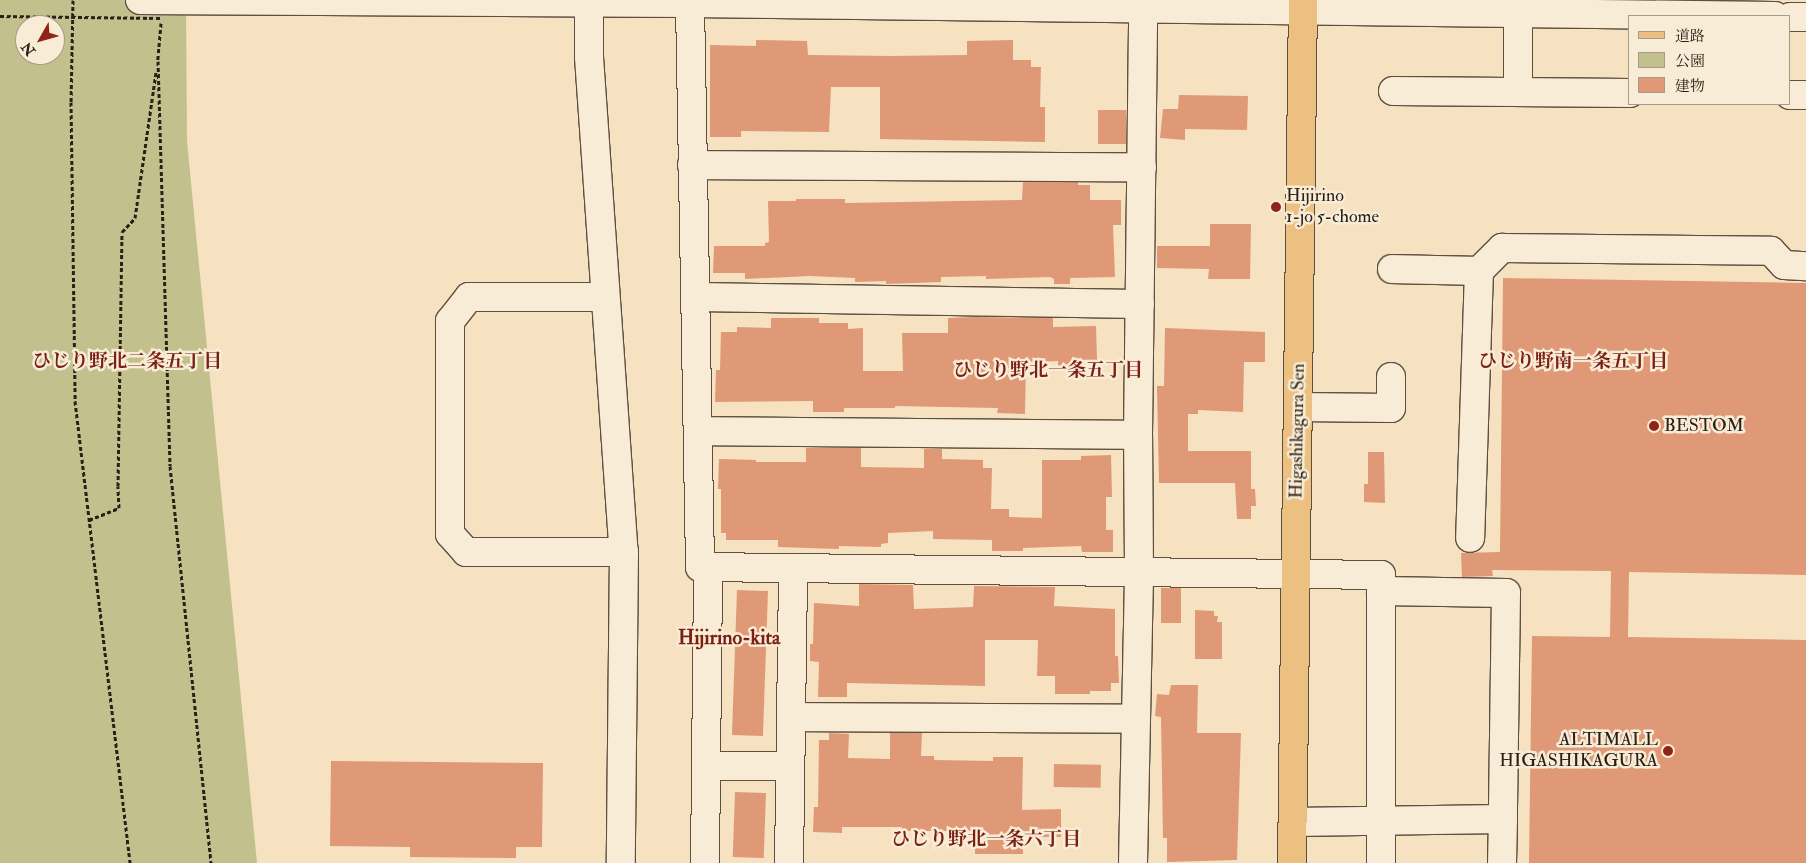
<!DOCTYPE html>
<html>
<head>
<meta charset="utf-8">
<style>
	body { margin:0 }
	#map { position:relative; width:1806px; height:863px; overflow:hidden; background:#f6e1c0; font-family:"IM FELL Double Pica","Noto Serif JP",serif }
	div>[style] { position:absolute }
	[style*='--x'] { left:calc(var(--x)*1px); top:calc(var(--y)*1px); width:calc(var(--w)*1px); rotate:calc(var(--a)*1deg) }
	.green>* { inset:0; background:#c2c18e }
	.building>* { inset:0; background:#df9977; transform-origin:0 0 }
	.path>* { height:3px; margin-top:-1.5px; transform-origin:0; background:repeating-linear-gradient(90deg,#2a2017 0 4px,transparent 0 6.5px) }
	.roads { filter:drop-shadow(1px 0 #5d5041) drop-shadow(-1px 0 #5d5041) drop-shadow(0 1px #5d5041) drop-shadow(0 -1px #5d5041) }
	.minor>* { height:28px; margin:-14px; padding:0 14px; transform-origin:14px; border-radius:14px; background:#f9ecd6 }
	.major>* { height:28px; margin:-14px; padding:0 14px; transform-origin:14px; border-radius:14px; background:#ebc080 }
	.path-bridge>* { height:3px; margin-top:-1.5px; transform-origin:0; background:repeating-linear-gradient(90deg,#2a2017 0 4px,transparent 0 6.5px) }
	.dots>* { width:14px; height:14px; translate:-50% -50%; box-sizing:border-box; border:2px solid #f9ecd6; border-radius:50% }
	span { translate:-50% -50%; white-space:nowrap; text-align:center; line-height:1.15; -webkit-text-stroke:5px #f9ecd6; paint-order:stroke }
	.poi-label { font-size:18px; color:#2a2017 }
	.left { translate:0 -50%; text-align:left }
	.right { translate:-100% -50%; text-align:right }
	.street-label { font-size:18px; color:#2a2017 }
	.neighbourhood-label { font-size:19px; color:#7a1f14; font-weight:700 }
	.quarter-label { font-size:20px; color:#7a1f14; font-weight:700 }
	.legend { position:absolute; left:1628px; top:15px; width:162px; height:90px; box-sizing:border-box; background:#f9ecd6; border:1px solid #a69a8a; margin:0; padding:6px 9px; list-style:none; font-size:15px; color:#2a2017 }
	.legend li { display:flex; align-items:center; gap:10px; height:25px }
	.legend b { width:25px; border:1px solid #a69a8a }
	.north { position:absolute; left:15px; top:15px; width:50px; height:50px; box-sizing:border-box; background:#f9ecd6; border:1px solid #a69a8a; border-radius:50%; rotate:232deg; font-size:14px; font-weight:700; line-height:20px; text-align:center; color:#2a2017 }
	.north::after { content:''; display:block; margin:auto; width:18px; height:22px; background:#8f2418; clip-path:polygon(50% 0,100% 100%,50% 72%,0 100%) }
</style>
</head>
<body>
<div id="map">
	<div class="green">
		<div style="clip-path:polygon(evenodd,0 0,186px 0,187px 141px,257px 863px,0 863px,0 0,25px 25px,55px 25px,55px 55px,25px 55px,25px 25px)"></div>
	</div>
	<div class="building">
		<div style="clip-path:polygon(756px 40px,807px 41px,808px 55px,891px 56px,967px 55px,967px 41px,1013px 40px,1013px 60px,1031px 60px,1031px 67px,1041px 67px,1040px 107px,1045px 107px,1045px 142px,880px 139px,880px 87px,831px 87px,829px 132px,741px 131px,741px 137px,710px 137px,710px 45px,756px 46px)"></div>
		<div style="clip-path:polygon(1179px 95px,1248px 96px,1247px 130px,1185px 129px,1185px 140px,1160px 138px,1163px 109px,1178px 109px)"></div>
		<div style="left:1098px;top:110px;width:28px;height:34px"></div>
		<div style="clip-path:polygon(1023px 182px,1078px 182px,1078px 185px,1090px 185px,1090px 200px,1121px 200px,1121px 225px,1113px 225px,1115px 277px,1070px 278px,1070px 284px,1054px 284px,1054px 279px,1050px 277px,986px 279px,986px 276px,941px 277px,941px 282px,886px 284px,886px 281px,855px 282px,855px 278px,810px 276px,745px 279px,745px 273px,713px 273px,714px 246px,765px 246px,765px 243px,769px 242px,768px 201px,796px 201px,796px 199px,845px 199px,845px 203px,1022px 200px)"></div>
		<div style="clip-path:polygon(1210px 224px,1251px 224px,1250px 279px,1208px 279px,1209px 269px,1157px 268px,1157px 246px,1210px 246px)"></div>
		<div style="clip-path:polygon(1503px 278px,1806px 283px,1806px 575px,1629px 572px,1628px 637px,1806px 640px,1806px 863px,1529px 863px,1532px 636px,1610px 637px,1611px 571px,1492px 570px,1493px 576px,1462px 577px,1461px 553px,1500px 552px)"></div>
		<div style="clip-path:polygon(974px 317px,1053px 318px,1053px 327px,1096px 326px,1097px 360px,1081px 360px,1081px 367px,1058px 367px,1058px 361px,1026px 362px,1025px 414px,997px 413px,998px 408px,895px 406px,895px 408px,844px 408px,844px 412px,813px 412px,813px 401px,715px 402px,716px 370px,720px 370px,721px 332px,737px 332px,737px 327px,771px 328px,771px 318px,819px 318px,819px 323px,848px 323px,848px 329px,863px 328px,863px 371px,903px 371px,902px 333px,948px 333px,948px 318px)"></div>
		<div style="clip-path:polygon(1165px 328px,1265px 332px,1265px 362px,1244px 362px,1243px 412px,1198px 410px,1198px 414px,1188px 414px,1188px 451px,1251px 451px,1251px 489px,1255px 489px,1256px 506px,1251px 506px,1251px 519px,1237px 519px,1235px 483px,1159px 483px,1157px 386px,1164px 386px)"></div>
		<div style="clip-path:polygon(806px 448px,861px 448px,861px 467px,924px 468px,924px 449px,942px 449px,942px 459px,983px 460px,983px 468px,992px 468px,991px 509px,1009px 509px,1009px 517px,1042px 518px,1042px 460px,1081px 460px,1081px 456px,1111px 455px,1112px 497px,1106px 497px,1106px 530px,1113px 530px,1113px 552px,1082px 552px,1081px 546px,1023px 548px,1023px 551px,992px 551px,992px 540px,933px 539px,933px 531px,888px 533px,888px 543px,881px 544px,881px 547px,839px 546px,839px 549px,778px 547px,778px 540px,726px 540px,726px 533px,721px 533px,721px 489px,718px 489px,719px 459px,756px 460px,756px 462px,806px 462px)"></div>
		<div style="clip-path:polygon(1368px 452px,1384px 452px,1385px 503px,1364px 502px,1364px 484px,1368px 484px)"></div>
		<div style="clip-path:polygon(859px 584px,913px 585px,914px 609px,973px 607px,974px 586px,1055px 587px,1054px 606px,1115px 609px,1115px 656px,1118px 656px,1119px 683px,1111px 683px,1111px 691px,1090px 691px,1090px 694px,1055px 694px,1055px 676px,1037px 676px,1038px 640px,985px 640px,985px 686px,847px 683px,847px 697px,818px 697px,819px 662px,810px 661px,810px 644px,813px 644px,814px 603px,859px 606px)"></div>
		<div style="left:1161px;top:588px;width:20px;height:35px"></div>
		<div style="left:737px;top:590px;width:31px;height:145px;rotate:2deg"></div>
		<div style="clip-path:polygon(1195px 610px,1214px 611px,1214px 616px,1218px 616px,1217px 622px,1222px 622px,1222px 659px,1195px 659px)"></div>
		<div style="clip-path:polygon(1171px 685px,1198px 685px,1197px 733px,1241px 733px,1237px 860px,1167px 862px,1167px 838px,1163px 838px,1161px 717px,1155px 716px,1157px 694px,1169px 695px)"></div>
		<div style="clip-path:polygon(829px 733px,849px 734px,848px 758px,890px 759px,890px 733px,922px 733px,921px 756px,934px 756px,934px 760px,993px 761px,993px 757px,1023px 757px,1022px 810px,1061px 809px,1061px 837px,1023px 837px,1023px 854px,975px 854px,975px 831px,902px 831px,902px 827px,842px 827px,842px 833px,813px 832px,814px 807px,818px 807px,819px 740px,829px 740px)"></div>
		<div style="clip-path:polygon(331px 761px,543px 763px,542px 847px,516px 847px,516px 858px,410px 857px,410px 847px,330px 846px)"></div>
		<div style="left:1054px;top:764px;width:47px;height:23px;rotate:1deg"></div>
		<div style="left:735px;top:792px;width:31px;height:65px;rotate:2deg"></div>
	</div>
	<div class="path">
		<div style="--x:73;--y:0;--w:102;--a:91.1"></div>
		<div style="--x:71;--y:102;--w:299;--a:89.2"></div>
		<div style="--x:75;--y:401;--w:465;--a:83.2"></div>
		<div style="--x:161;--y:23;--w:38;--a:95"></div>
		<div style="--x:158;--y:61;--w:405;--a:88.3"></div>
		<div style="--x:170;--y:466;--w:399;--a:84.1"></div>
		<div style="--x:89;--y:520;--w:32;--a:-22"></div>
		<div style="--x:119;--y:508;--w:22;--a:-93"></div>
		<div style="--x:118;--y:486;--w:254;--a:-89.1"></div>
		<div style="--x:122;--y:232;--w:19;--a:-47"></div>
		<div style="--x:135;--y:218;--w:148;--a:-81.8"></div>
	</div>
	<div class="roads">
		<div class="minor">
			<div style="--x:140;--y:0;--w:550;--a:0.31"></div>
			<div style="--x:690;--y:3;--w:1085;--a:0.69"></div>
			<div style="--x:589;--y:3;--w:54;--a:90"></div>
			<div style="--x:589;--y:57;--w:496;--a:86"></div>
			<div style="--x:624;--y:552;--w:311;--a:90.6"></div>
			<div style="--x:690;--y:3;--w:564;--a:88.98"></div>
			<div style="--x:700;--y:567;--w:681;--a:0.67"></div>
			<div style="--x:1381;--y:575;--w:288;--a:90"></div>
			<div style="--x:1790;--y:17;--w:16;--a:0"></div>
			<div style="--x:1393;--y:91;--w:237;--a:0.5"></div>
			<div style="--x:1518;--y:92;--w:79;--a:-90"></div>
			<div style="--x:1790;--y:95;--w:16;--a:0"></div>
			<div style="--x:692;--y:165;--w:450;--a:0.3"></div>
			<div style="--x:1392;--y:269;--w:87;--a:1.3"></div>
			<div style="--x:1479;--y:271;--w:267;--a:91.9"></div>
			<div style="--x:1479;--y:271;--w:33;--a:-45"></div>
			<div style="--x:1502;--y:248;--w:269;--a:0.6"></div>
			<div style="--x:1771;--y:251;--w:19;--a:47"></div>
			<div style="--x:1784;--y:265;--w:22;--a:3"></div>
			<div style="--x:605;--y:297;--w:136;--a:180"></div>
			<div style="--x:469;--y:297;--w:31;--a:128"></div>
			<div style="--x:450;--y:321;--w:213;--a:90"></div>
			<div style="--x:450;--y:534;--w:24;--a:48"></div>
			<div style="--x:466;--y:552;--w:158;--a:0"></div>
			<div style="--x:696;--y:297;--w:444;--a:0.9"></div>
			<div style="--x:1298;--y:407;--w:93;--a:0.6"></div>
			<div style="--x:1391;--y:408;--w:31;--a:-90"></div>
			<div style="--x:698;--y:431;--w:440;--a:0.5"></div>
			<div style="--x:1381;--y:591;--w:125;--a:0.9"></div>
			<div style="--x:1506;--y:593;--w:226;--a:90.8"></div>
			<div style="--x:791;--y:717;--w:344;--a:0.3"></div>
			<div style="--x:706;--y:766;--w:84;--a:0"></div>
			<div style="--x:1293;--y:822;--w:210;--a:-0.8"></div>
			<div style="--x:1503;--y:819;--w:44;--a:91.3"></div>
			<div style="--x:705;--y:863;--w:295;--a:-89.4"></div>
			<div style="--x:789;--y:863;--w:294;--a:-89.2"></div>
			<div style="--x:1133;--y:863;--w:292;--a:-88.8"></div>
			<div style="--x:1139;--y:571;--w:136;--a:-90.4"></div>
			<div style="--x:1138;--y:435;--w:435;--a:-89.3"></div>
		</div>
		<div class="major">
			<div style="--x:1292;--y:863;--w:863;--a:-89.27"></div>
		</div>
	</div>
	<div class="path-bridge">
		<div style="--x:0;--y:16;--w:161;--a:0.7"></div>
	</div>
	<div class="dots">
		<div style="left:1276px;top:207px;background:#8f2418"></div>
		<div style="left:1654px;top:426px;background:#8f2418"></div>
		<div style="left:1668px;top:751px;background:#8f2418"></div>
	</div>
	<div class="poi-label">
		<span class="left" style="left:1286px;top:207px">Hijirino<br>1-jo 5-chome</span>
		<span class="left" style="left:1664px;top:426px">BESTOM</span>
		<span class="right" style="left:1658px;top:751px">ALTIMALL<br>HIGASHIKAGURA</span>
	</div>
	<div class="street-label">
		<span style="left:1298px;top:431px;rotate:-89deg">Higashikagura Sen</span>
	</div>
	<div class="neighbourhood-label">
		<span style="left:127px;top:362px">ひじり野北二条五丁目</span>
		<span style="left:1573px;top:362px">ひじり野南一条五丁目</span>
		<span style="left:1048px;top:371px">ひじり野北一条五丁目</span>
		<span style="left:986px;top:840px">ひじり野北一条六丁目</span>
	</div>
	<div class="quarter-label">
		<span style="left:729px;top:637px">Hijirino-kita</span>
	</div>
	<ul class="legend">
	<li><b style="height:6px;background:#ebc080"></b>道路</li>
	<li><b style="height:14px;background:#c2c18e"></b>公園</li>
	<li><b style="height:14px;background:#df9977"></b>建物</li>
	</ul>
	<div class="north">N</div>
</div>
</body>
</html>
